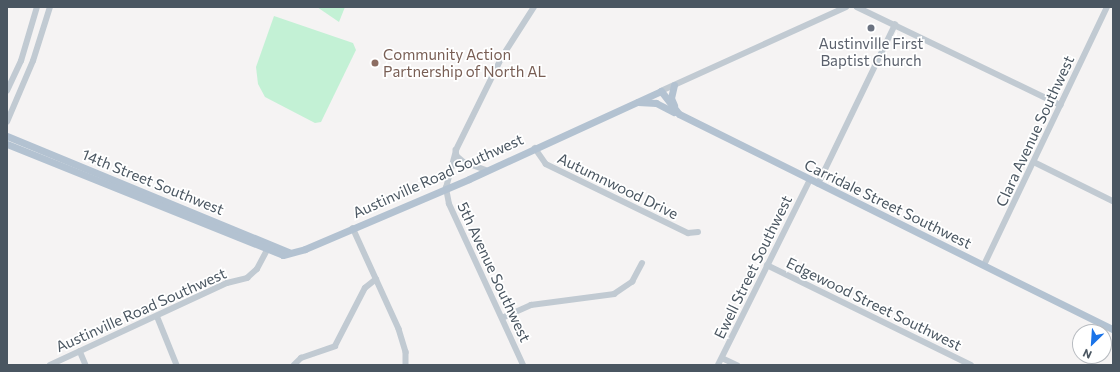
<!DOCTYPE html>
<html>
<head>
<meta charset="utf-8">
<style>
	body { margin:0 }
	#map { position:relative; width:1120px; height:372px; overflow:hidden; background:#f5f3f3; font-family:Commissioner,sans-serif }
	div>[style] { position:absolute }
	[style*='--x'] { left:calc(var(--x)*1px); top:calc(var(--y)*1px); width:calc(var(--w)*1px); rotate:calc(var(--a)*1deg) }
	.green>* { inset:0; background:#c3f1d5 }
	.minor>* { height:5.5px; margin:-2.75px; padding:0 2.75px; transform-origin:2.75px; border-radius:2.75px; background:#c1cad2 }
	.major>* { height:7px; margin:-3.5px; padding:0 3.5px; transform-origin:3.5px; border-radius:3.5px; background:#b3c2d1 }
	.dots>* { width:11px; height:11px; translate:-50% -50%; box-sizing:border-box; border:2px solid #fff; border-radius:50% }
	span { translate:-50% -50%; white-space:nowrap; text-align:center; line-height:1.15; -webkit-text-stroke:3.5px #fff; paint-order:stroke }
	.worship-label { font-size:15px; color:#5b616d }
	.education-label { font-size:15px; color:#785e54 }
	.left { translate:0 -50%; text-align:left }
	.street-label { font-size:15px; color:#4a5661 }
	.frame { position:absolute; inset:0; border:8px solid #4a5661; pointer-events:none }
	.north { position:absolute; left:1072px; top:324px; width:40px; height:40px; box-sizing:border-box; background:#fff; border:1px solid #b7bbc0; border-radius:50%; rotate:205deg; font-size:11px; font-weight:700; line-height:16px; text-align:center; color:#4a5661 }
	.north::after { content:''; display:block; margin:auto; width:14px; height:18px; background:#1a73e8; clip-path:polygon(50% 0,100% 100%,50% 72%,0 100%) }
</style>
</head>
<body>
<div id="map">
	<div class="green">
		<div style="clip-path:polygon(317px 7px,345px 7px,339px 22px)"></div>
		<div style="clip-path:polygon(274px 16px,353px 43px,356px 50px,321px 122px,315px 123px,265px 97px,258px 84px,256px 67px)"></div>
	</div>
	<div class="minor">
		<div style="--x:857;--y:7;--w:226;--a:25.7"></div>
		<div style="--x:7;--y:91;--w:33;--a:-65"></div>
		<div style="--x:21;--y:61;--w:56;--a:-73.5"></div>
		<div style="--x:661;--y:91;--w:203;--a:-24.4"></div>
		<div style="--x:7;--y:122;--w:66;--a:-66.9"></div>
		<div style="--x:33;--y:61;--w:57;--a:-72.5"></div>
		<div style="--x:535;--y:148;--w:19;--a:55"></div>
		<div style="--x:546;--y:164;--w:158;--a:25.9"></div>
		<div style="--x:688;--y:233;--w:10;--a:-6"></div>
		<div style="--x:456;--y:150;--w:6;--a:81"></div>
		<div style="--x:457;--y:156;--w:9;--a:41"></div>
		<div style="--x:464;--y:162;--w:23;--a:20"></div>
		<div style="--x:1034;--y:162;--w:88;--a:26.3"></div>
		<div style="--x:818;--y:184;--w:177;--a:-64.2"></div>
		<div style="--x:353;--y:228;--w:111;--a:65.5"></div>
		<div style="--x:399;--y:329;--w:24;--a:73"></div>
		<div style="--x:406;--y:352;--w:13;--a:90"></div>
		<div style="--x:767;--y:265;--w:227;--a:26.1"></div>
		<div style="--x:984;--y:265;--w:286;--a:-64.5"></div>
		<div style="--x:158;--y:318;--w:51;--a:68"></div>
		<div style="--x:502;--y:318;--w:32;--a:-24"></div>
		<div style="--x:531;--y:305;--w:84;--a:-7.5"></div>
		<div style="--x:614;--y:294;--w:22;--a:-34"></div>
		<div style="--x:632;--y:282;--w:21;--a:-62"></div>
		<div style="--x:80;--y:351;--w:15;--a:67"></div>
		<div style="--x:722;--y:358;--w:17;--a:25"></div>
		<div style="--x:50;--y:365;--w:195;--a:-24.9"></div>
		<div style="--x:227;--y:283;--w:21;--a:-14"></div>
		<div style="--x:247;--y:278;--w:13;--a:-42"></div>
		<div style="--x:257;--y:269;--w:21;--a:-62"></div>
		<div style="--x:294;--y:365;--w:10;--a:-45"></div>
		<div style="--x:301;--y:358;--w:36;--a:-19"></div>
		<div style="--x:335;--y:346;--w:65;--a:-62.7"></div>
		<div style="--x:365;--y:288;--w:14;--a:-39"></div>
		<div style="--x:523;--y:365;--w:177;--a:-114.7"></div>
		<div style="--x:449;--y:204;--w:16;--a:-101"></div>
		<div style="--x:446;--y:188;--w:39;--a:-75"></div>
		<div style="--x:456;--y:150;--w:104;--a:-63.7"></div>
		<div style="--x:502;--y:57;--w:59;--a:-57.4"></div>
		<div style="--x:718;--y:365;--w:207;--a:-63.6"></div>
	</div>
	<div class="major">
		<div style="--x:674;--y:85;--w:13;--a:103"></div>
		<div style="--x:671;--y:98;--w:8;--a:67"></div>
		<div style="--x:638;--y:102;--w:18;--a:3"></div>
		<div style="--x:656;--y:103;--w:20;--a:27"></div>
		<div style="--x:7;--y:136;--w:305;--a:22.4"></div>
		<div style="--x:7;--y:144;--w:297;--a:21.9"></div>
		<div style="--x:283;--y:255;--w:23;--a:-15"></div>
		<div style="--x:305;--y:249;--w:178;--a:-23.1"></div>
		<div style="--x:469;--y:179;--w:211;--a:-24.6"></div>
		<div style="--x:661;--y:91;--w:29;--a:52"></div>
		<div style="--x:679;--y:114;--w:484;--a:26.4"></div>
	</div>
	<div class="dots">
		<div style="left:871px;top:28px;background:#6b7280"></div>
		<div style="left:375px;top:63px;background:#8d6e63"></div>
	</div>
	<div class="worship-label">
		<span style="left:871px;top:52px">Austinville First<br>Baptist Church</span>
	</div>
	<div class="education-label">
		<span class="left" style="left:383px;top:63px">Community Action<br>Partnership of North AL</span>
	</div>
	<div class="street-label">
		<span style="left:1035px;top:131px;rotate:-65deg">Clara Avenue Southwest</span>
		<span style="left:438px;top:176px;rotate:-24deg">Austinville Road Southwest</span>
		<span style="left:153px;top:182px;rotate:22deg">14th Street Southwest</span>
		<span style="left:618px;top:186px;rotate:26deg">Autumnwood Drive</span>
		<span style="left:888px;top:204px;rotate:26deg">Carridale Street Southwest</span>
		<span style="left:753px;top:267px;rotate:-64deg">Ewell Street Southwest</span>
		<span style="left:494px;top:272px;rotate:65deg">5th Avenue Southwest</span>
		<span style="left:874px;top:304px;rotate:26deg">Edgewood Street Southwest</span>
		<span style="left:141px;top:310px;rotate:-24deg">Austinville Road Southwest</span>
	</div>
	<div class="frame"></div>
	<div class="north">N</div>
</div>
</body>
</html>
